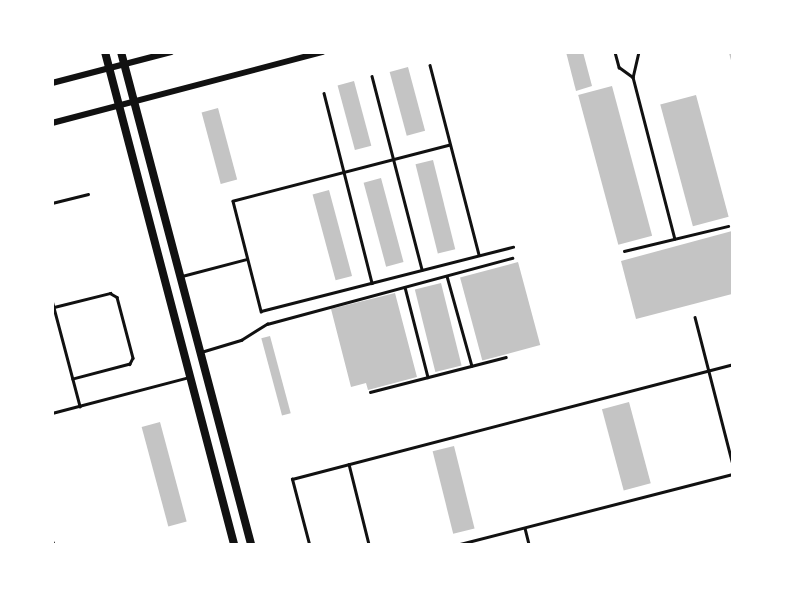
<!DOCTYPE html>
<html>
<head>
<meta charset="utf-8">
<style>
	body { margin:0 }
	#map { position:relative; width:785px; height:597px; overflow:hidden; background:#fff; font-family:Bitter,serif }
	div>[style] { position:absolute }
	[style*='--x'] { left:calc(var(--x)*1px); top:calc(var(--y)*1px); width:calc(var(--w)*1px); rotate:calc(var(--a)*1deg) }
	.building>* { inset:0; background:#c4c4c4; transform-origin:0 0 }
	.service>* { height:2.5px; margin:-1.25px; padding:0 1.25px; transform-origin:1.25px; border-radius:1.25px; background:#111 }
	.tertiary>* { height:6px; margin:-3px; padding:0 3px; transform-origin:3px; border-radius:3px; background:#111 }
	.primary>* { height:8px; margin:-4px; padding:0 4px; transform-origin:4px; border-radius:4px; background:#111 }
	span { translate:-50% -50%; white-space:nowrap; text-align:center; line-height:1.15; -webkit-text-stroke:4px #fff; paint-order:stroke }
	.frame { position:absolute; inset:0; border:54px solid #fff; pointer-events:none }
</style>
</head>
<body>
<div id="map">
	<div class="building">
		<div style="clip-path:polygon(566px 52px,583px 52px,592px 86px,576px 91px)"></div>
		<div style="clip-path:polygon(731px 52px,732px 52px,732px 64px,729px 53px)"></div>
		<div style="left:408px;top:67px;width:66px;height:19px;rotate:75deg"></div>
		<div style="left:354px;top:81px;width:67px;height:17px;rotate:75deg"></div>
		<div style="left:612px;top:86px;width:155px;height:35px;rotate:75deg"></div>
		<div style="left:696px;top:95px;width:126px;height:37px;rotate:75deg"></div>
		<div style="left:218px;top:108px;width:74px;height:17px;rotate:75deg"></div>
		<div style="left:433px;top:160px;width:92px;height:18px;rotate:76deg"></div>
		<div style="left:381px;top:178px;width:87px;height:18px;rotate:75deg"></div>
		<div style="left:329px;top:190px;width:89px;height:17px;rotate:75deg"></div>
		<div style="clip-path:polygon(732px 231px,732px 294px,636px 319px,621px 261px)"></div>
		<div style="left:518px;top:262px;width:86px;height:60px;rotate:75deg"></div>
		<div style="left:441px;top:283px;width:85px;height:27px;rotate:76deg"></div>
		<div style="clip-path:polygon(395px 293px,417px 377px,368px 390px,366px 383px,351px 387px,331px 309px)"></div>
		<div style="left:270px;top:336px;width:80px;height:9px;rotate:75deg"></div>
		<div style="left:629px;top:402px;width:84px;height:28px;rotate:75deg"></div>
		<div style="left:160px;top:422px;width:103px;height:19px;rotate:75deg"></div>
		<div style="left:454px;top:446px;width:85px;height:22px;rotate:76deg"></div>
	</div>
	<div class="service">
		<div style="--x:615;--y:52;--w:16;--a:75"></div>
		<div style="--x:619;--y:67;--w:17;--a:36"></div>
		<div style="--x:639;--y:52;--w:26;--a:103"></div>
		<div style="--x:633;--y:77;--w:167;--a:75.5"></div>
		<div style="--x:430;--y:65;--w:196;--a:75.5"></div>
		<div style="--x:372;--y:76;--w:200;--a:75.5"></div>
		<div style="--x:324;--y:93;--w:196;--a:75.8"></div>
		<div style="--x:450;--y:145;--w:224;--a:165.5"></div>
		<div style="--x:233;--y:201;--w:114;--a:75.7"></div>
		<div style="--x:261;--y:311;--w:260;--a:-14.3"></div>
		<div style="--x:52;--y:203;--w:37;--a:-14"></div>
		<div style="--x:624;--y:251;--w:107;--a:-13.5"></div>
		<div style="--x:182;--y:276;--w:67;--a:-14.7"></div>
		<div style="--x:447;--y:276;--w:93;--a:74.5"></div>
		<div style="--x:405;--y:287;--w:93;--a:75.7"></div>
		<div style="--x:52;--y:300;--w:110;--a:75.2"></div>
		<div style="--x:54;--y:307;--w:58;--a:-14"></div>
		<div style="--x:110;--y:293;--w:8;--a:30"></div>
		<div style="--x:117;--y:297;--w:63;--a:75.3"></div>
		<div style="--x:133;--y:358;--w:7;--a:117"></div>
		<div style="--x:130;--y:364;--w:59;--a:165.3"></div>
		<div style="--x:695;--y:317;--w:149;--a:75.6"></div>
		<div style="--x:201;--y:352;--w:42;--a:-16.7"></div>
		<div style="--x:241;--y:340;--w:31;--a:-32"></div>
		<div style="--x:267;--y:324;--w:254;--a:-15.1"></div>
		<div style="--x:370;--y:392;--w:140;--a:-14.4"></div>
		<div style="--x:52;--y:413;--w:142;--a:-14.7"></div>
		<div style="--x:349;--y:464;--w:82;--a:76"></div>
		<div style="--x:525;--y:528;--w:16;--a:76"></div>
		<div style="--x:52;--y:540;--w:4;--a:63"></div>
		<div style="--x:309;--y:544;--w:67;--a:-104.7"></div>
		<div style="--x:292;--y:479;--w:455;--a:-14.6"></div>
		<div style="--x:460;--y:544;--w:281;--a:-14.4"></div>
	</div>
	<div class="tertiary">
		<div style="--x:52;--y:83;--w:123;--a:-14.6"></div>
		<div style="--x:52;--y:123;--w:280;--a:-14.7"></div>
	</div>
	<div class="primary">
		<div style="--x:105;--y:52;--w:509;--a:75.31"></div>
		<div style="--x:121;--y:52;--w:509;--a:75.2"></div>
	</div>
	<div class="frame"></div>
</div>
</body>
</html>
